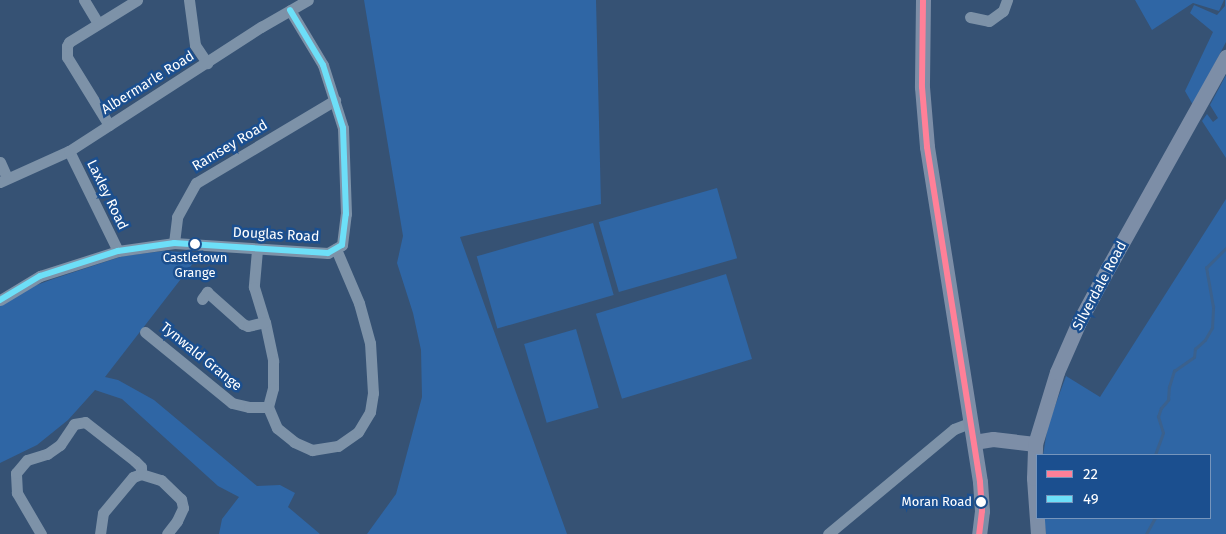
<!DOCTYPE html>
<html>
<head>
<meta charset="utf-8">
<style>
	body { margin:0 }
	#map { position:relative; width:1226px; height:534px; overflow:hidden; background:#365274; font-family:"Fira Sans",sans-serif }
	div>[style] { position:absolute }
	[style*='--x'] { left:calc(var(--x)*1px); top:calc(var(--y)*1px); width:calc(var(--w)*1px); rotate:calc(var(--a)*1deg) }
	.green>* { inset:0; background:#2f66a5; transform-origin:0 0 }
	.stream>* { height:2.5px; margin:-1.25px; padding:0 1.25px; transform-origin:1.25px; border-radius:1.25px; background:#3b618d }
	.minor>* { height:11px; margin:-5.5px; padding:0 5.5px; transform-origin:5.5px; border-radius:5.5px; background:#7d92a8 }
	.major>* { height:15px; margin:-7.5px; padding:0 7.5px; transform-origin:7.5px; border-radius:7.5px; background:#7d8ea7 }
	.bus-1>* { height:6px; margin:-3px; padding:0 3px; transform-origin:3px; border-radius:3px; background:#ff8098 }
	.bus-2>* { height:6px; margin:-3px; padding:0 3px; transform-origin:3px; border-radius:3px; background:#6ddff8 }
	.dots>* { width:14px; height:14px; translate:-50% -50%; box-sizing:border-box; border:2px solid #1b4f8f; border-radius:50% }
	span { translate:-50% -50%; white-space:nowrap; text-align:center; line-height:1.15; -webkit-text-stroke:5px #1b4f8f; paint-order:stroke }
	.bus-label { font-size:13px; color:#fff }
	.right { translate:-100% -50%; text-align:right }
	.street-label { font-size:14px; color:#fff }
	.legend { position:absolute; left:1036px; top:454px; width:175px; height:65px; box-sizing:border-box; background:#1b4f8f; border:1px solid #7695bc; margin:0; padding:6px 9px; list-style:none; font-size:15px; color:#fff }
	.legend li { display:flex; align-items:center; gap:10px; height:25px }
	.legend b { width:25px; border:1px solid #7695bc }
</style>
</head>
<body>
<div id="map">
	<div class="green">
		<div style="clip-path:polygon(364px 0,596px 0,601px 204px,460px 237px,567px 534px,367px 534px,396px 494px,422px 397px,421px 350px,413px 313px,397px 263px,403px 236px)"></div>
		<div style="clip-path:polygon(1135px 0,1224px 0,1219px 11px,1193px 3px,1152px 30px)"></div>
		<div style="clip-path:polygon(1225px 0,1226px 0,1226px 42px,1193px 105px,1185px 91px,1213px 32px,1190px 13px,1194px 5px,1217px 15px,1225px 6px)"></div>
		<div style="clip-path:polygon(1226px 75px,1226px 158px,1202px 121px,1207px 114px,1213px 122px,1218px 118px,1210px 105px)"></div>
		<div style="left:717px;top:188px;width:73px;height:123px;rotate:74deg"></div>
		<div style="clip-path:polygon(1226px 199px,1226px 534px,1046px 534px,1044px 518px,1210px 518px,1210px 455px,1043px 455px,1048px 425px,1066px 376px,1100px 397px)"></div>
		<div style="left:593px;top:223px;width:75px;height:121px;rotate:74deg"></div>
		<div style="clip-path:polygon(164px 251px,201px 253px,105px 377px,118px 380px,154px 400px,257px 486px,280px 485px,295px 493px,288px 507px,320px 534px,219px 534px,222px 519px,239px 497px,218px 486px,122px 399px,95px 390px,68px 420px,37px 445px,0 463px,0 306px,34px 286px,53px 279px,123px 256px)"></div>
		<div style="left:726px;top:274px;width:89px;height:136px;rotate:73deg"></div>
		<div style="left:576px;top:329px;width:82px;height:54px;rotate:74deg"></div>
	</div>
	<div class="stream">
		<div style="--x:1155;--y:455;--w:23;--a:-70"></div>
		<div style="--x:1163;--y:433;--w:17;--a:-107"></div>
		<div style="--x:1158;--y:417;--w:9;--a:-72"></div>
		<div style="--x:1161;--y:408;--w:11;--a:-49"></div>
		<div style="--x:1168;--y:400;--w:13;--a:-86"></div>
		<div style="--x:1169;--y:387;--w:17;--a:-73"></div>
		<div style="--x:1174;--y:371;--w:24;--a:-35"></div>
		<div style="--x:1194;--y:357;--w:8;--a:-83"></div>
		<div style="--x:1195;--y:349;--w:13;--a:-42"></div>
		<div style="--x:1205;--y:340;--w:14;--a:-60"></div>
		<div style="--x:1212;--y:328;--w:21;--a:-87"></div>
		<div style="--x:1213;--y:307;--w:40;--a:-100"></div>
		<div style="--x:1206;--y:268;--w:28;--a:-45"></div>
		<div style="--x:1146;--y:534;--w:18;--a:-61"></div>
	</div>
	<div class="minor">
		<div style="--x:84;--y:0;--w:27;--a:59"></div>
		<div style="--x:189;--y:0;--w:45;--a:82.4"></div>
		<div style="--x:195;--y:45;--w:22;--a:56"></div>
		<div style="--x:970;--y:17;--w:19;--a:12"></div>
		<div style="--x:989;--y:21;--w:17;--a:-36"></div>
		<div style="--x:1003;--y:11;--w:12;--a:-70"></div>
		<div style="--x:109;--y:125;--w:80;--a:-121.7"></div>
		<div style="--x:67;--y:57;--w:11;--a:-90"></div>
		<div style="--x:67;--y:46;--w:4;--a:-63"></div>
		<div style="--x:69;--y:42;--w:80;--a:-31.7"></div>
		<div style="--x:69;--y:151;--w:111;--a:63.9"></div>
		<div style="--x:0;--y:162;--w:17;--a:66"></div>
		<div style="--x:0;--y:182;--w:76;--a:-24.2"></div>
		<div style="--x:69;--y:151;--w:229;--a:-32.9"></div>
		<div style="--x:261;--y:27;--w:54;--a:-29.9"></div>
		<div style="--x:174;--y:243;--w:26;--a:-83"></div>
		<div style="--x:177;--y:217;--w:39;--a:-61"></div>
		<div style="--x:196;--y:183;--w:162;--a:-30.8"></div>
		<div style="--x:257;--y:250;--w:37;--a:95"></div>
		<div style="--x:254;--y:287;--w:37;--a:73"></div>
		<div style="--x:265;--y:322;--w:40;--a:78"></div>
		<div style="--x:273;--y:361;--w:27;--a:90"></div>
		<div style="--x:273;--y:388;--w:20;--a:105"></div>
		<div style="--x:268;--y:407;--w:23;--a:67"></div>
		<div style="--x:277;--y:428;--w:22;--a:39"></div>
		<div style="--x:294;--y:442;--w:20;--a:24"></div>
		<div style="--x:312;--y:450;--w:26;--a:-9"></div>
		<div style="--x:338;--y:446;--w:24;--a:-35"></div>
		<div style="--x:358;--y:432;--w:23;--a:-59"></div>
		<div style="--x:370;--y:412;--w:19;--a:-81"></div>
		<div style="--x:373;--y:393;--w:50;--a:-93.4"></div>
		<div style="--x:370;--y:343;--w:41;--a:-105.4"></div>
		<div style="--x:359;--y:303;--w:59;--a:-113.1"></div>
		<div style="--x:202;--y:299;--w:9;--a:-54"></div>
		<div style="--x:207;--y:292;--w:48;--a:41.6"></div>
		<div style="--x:243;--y:324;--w:5;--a:22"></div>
		<div style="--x:248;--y:326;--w:17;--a:-13"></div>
		<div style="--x:0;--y:300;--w:47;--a:-31"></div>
		<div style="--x:40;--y:276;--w:82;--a:-17.8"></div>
		<div style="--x:118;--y:251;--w:57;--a:-8.1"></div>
		<div style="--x:174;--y:243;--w:154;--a:3.7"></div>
		<div style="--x:328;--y:253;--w:16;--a:-30"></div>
		<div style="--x:342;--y:245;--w:31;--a:-83"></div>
		<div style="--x:346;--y:214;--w:86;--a:-92"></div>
		<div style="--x:343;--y:128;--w:66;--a:-107.6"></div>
		<div style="--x:323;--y:65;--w:64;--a:-121"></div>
		<div style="--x:145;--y:332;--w:112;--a:39.2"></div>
		<div style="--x:232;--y:403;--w:17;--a:13"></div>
		<div style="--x:249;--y:407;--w:19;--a:0"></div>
		<div style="--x:41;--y:534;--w:48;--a:-120.3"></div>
		<div style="--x:17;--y:493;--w:20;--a:-93"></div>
		<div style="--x:16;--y:473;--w:17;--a:-50"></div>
		<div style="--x:27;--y:460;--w:21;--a:-17"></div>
		<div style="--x:47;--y:454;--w:16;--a:-35"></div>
		<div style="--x:60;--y:445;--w:25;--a:-56"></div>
		<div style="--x:74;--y:424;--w:11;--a:-10"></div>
		<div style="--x:85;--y:422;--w:63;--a:38"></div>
		<div style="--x:135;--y:461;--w:8;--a:45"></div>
		<div style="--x:141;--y:467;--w:7;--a:90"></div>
		<div style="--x:100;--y:534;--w:21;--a:-82"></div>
		<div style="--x:103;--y:513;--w:47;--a:-50.2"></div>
		<div style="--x:133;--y:477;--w:9;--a:-21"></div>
		<div style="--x:141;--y:474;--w:21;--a:17"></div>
		<div style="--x:161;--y:480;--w:28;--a:44"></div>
		<div style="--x:181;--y:499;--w:9;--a:77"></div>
		<div style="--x:183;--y:508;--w:14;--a:115"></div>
		<div style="--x:177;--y:521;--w:16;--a:128"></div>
		<div style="--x:828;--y:534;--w:164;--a:-39.8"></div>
		<div style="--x:954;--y:429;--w:17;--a:-21"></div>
	</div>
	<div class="major">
		<div style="--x:923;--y:0;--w:87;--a:90.7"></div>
		<div style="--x:922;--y:87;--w:60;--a:85.2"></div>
		<div style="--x:927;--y:147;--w:339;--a:81"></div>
		<div style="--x:980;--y:482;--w:29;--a:86"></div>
		<div style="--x:982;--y:511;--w:23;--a:97"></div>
		<div style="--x:974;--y:442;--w:19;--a:-9"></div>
		<div style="--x:993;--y:439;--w:42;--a:6.8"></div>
		<div style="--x:1038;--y:534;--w:56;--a:-94.1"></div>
		<div style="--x:1034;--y:478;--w:34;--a:-88"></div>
		<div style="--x:1035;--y:444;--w:75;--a:-73"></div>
		<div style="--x:1057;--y:372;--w:55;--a:-66.3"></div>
		<div style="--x:1079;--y:322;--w:61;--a:-61.8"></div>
		<div style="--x:1108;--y:268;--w:242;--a:-60.8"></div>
	</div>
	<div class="bus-1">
		<div style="--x:923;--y:0;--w:87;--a:90.7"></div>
		<div style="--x:922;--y:87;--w:60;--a:85.2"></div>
		<div style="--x:927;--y:147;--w:339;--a:81"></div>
		<div style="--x:980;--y:482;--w:29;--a:86"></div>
		<div style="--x:982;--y:511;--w:23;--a:97"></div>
	</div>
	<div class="bus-2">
		<div style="--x:0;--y:300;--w:47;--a:-31"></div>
		<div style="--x:40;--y:276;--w:82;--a:-17.8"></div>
		<div style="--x:118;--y:251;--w:57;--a:-8.1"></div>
		<div style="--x:174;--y:243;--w:154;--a:3.7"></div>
		<div style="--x:328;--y:253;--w:16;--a:-30"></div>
		<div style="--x:342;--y:245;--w:31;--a:-83"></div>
		<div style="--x:346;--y:214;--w:86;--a:-92"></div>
		<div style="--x:343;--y:128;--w:66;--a:-107.6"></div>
		<div style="--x:323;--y:65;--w:64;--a:-121"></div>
	</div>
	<div class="dots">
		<div style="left:195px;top:244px;background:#fff"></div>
		<div style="left:981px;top:502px;background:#fff"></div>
	</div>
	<div class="bus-label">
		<span style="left:195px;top:266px">Castletown<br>Grange</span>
		<span class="right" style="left:972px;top:502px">Moran Road</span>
	</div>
	<div class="street-label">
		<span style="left:148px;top:83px;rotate:-32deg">Albermarle Road</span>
		<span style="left:230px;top:146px;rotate:-31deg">Ramsey Road</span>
		<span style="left:107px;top:195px;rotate:64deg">Laxley Road</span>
		<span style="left:276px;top:235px;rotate:3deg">Douglas Road</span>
		<span style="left:1100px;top:286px;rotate:-62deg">Silverdale Road</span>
		<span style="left:201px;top:357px;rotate:39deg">Tynwald Grange</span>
	</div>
	<ul class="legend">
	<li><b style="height:6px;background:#ff8098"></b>22</li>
	<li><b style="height:6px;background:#6ddff8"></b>49</li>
	</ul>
</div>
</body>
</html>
